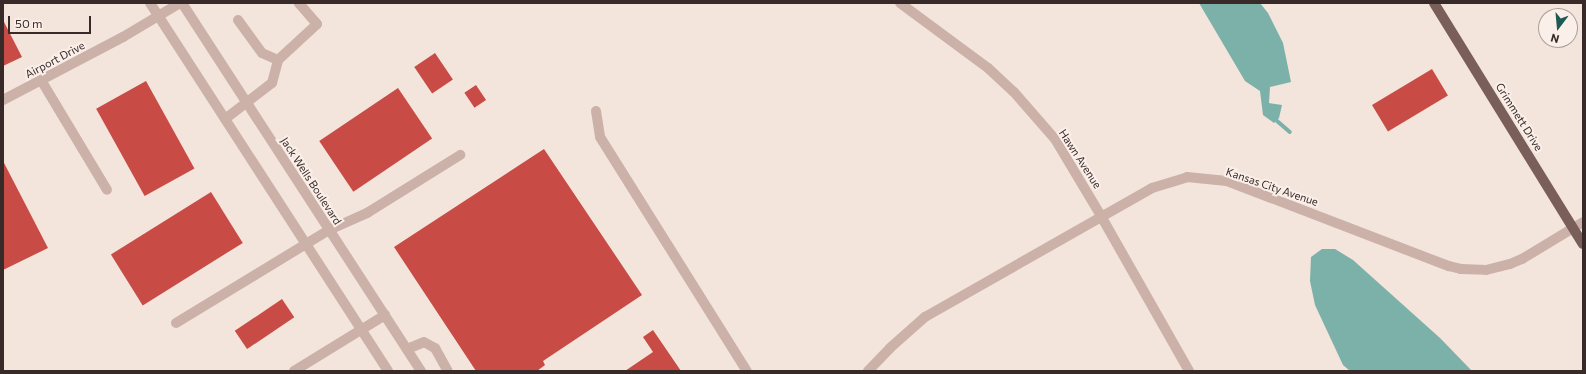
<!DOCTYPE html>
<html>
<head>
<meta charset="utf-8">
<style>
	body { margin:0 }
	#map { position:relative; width:1586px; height:374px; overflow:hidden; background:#f3e4dc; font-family:Commissioner,sans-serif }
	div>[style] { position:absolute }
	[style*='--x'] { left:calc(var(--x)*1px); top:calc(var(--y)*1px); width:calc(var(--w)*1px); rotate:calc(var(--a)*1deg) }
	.water>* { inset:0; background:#7bb1a8 }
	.stream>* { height:3.5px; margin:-1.75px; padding:0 1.75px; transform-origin:1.75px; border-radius:1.75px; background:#7bb1a8 }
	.building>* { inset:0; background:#c94b45; transform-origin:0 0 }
	.minor>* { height:10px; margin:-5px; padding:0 5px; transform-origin:5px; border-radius:5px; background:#cbb1a8 }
	.major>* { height:10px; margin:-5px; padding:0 5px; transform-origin:5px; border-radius:5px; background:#7a5e59 }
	span { translate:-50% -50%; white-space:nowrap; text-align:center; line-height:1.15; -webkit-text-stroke:4px #faefe9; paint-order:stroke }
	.street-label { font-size:11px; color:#382a28 }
	.frame { position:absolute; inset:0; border:4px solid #382a28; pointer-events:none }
	.north { position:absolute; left:1538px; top:8px; width:40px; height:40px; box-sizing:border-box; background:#faefe9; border:1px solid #aca09c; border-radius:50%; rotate:196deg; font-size:11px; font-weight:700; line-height:16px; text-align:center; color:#382a28 }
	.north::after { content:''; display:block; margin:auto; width:14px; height:18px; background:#1d5a53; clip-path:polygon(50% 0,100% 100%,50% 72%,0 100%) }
	.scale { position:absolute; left:8px; top:16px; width:83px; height:18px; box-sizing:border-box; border:2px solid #382a28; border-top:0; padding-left:5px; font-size:12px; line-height:14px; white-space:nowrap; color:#382a28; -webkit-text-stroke:3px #faefe9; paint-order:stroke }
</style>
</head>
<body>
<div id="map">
	<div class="water">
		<div style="clip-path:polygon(1199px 3px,1260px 3px,1268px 13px,1283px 43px,1291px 82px,1270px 87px,1269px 103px,1282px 105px,1279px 118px,1274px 123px,1263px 115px,1260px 91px,1245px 81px)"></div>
		<div style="clip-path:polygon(1322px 249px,1335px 249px,1353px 260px,1440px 338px,1472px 371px,1350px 371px,1343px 365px,1315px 305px,1310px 281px,1311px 257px)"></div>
	</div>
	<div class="stream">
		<div style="--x:1274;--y:118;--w:21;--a:41"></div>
	</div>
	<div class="building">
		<div style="clip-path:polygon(3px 20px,22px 57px,3px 66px)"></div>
		<div style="left:435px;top:53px;width:32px;height:25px;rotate:56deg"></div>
		<div style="left:1432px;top:69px;width:31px;height:70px;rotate:59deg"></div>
		<div style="left:146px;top:81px;width:100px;height:57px;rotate:61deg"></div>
		<div style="left:476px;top:85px;width:18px;height:14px;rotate:56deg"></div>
		<div style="left:398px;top:88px;width:61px;height:95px;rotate:56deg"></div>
		<div style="clip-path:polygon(544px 149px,642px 295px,543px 361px,545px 365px,537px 371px,476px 371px,394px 247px)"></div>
		<div style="clip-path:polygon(3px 161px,48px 248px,3px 270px)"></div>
		<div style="left:211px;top:192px;width:60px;height:118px;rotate:58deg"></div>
		<div style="left:282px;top:299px;width:22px;height:57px;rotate:56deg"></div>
		<div style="clip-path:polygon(653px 330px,681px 371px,625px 371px,653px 352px,643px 337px)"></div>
	</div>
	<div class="minor">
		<div style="--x:150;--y:3;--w:438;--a:57.1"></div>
		<div style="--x:182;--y:3;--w:439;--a:57"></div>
		<div style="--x:900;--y:3;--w:109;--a:36.5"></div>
		<div style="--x:988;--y:68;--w:35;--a:43"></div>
		<div style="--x:1014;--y:92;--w:62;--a:48.9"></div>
		<div style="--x:1055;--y:139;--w:90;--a:59.1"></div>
		<div style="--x:1101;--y:216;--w:178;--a:60.4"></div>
		<div style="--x:238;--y:20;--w:41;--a:54"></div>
		<div style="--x:262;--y:53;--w:17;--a:24"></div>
		<div style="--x:41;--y:80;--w:128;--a:59"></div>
		<div style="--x:3;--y:100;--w:136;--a:-27.7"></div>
		<div style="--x:123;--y:37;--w:66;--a:-30.8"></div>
		<div style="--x:596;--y:111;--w:26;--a:81"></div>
		<div style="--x:600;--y:137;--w:276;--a:57.9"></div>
		<div style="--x:225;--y:119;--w:59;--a:-37.5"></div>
		<div style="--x:272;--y:83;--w:24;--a:-75"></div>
		<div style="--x:278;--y:60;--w:53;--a:-42.7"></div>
		<div style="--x:317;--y:24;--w:28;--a:-131"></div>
		<div style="--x:176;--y:323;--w:179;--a:-31.3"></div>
		<div style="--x:329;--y:230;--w:42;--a:-24.1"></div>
		<div style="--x:367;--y:213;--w:110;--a:-31.9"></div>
		<div style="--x:407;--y:349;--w:18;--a:-22"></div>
		<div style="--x:424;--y:342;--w:13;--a:29"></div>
		<div style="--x:435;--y:348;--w:26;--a:61"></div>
		<div style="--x:294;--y:371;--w:107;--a:-31.6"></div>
		<div style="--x:868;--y:371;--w:32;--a:-46"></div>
		<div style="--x:890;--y:348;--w:47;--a:-41.5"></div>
		<div style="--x:925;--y:317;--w:261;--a:-29.6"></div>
		<div style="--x:1152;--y:188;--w:37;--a:-17"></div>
		<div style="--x:1187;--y:177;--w:40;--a:5.7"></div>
		<div style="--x:1227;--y:181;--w:238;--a:21"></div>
		<div style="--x:1449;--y:266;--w:12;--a:14"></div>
		<div style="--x:1461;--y:269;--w:25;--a:2"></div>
		<div style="--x:1486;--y:270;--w:25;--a:-14"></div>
		<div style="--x:1510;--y:264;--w:13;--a:-23"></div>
		<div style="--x:1522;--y:259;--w:71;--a:-31.2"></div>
	</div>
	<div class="major">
		<div style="--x:1434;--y:3;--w:283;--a:58.3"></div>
	</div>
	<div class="street-label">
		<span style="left:55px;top:60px;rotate:-28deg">Airport Drive</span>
		<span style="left:1519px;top:117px;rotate:58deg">Grimmett Drive</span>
		<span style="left:1080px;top:159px;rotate:57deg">Hawn Avenue</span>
		<span style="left:311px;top:181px;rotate:57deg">Jack Wells Boulevard</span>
		<span style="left:1272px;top:187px;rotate:19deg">Kansas City Avenue</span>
	</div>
	<div class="frame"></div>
	<div class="north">N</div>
	<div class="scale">50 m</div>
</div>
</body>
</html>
